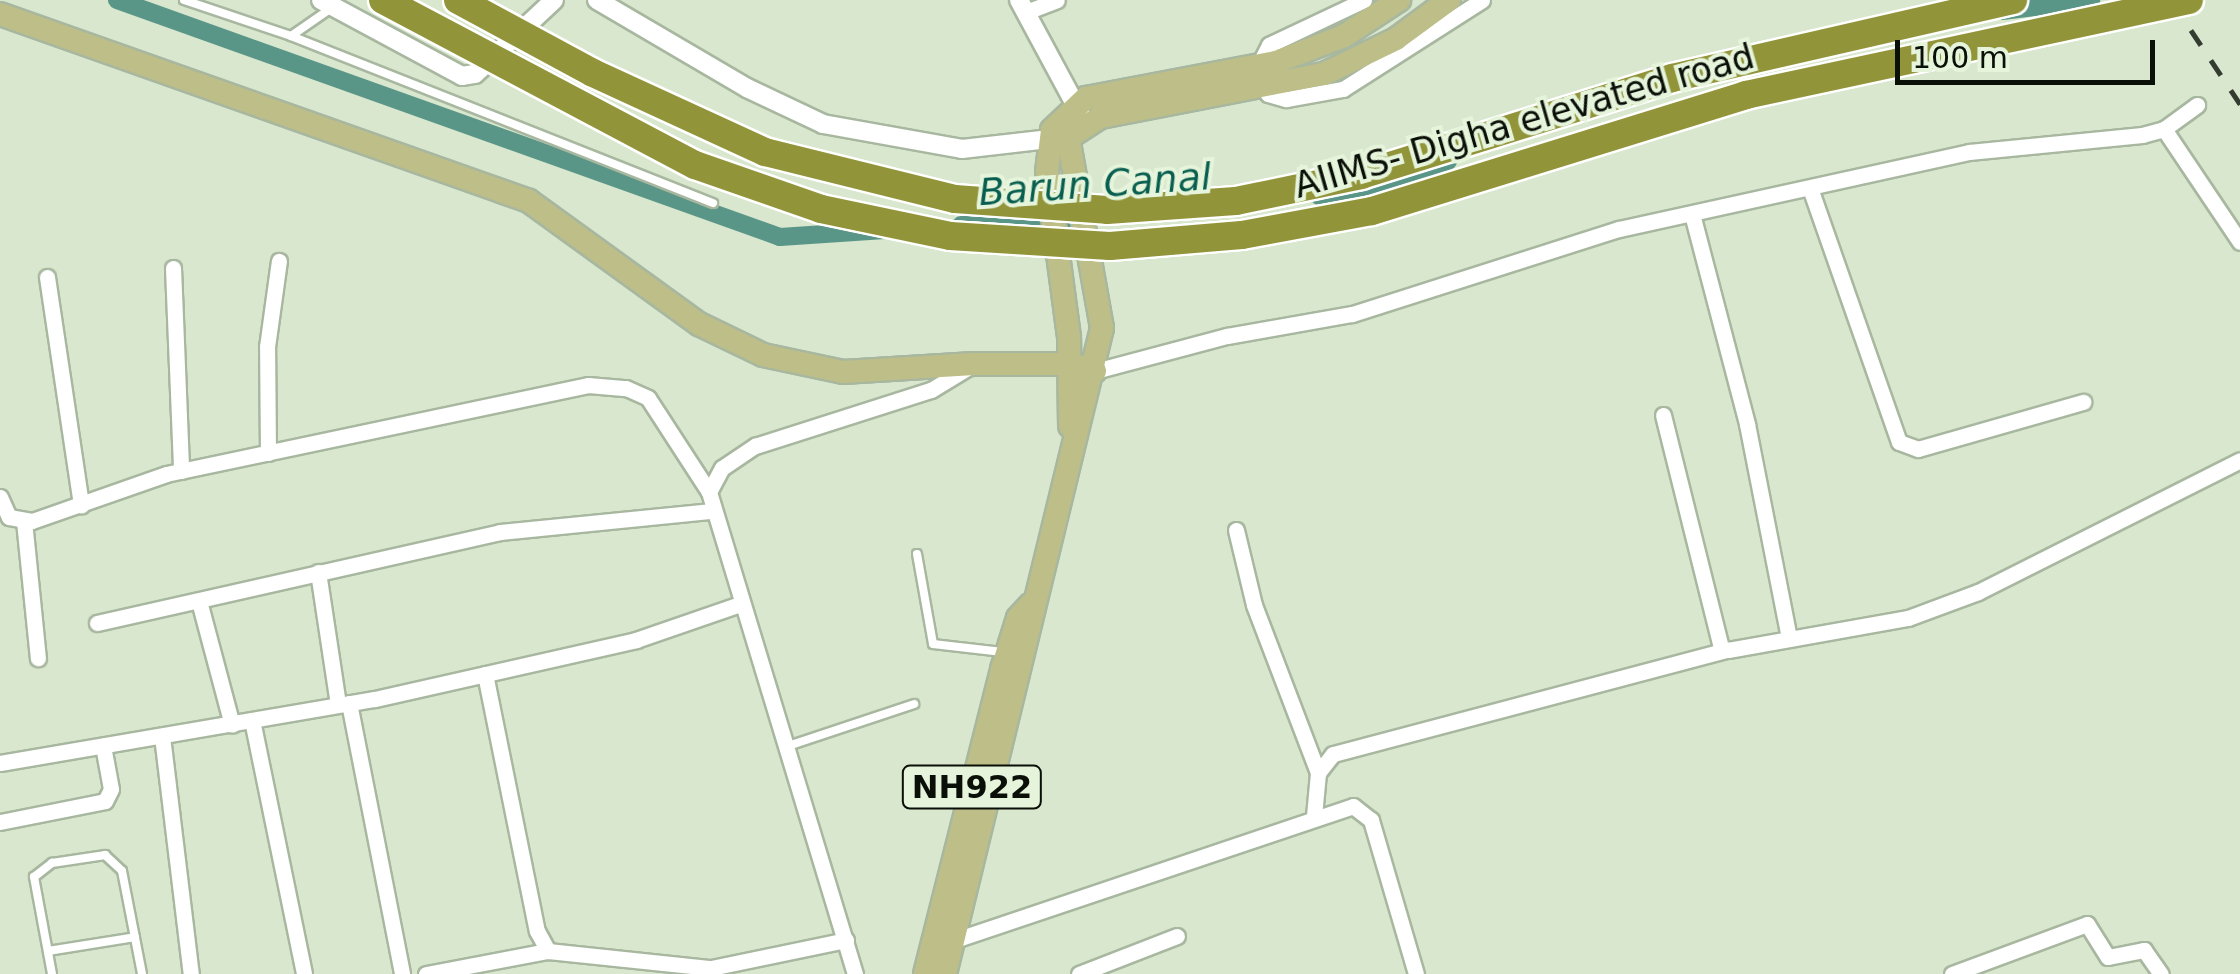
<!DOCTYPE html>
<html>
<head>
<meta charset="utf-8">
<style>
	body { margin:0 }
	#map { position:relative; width:2240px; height:974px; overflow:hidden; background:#d8e7ce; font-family:"DejaVu Sans",sans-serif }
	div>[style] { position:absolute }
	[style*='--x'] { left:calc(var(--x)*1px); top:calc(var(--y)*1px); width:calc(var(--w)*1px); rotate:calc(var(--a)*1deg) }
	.canal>* { height:18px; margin:-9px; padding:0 9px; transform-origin:9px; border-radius:9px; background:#5a9688 }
	.roads { filter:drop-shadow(2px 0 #a8b79f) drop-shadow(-2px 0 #a8b79f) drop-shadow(0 2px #a8b79f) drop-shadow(0 -2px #a8b79f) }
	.service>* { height:8px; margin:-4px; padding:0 4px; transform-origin:4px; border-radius:4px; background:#fff }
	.minor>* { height:15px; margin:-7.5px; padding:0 7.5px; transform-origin:7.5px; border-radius:7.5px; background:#fff }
	.tertiary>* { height:18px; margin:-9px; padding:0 9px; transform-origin:9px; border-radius:9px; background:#fff }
	.primary>* { height:22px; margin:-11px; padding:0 11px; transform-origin:11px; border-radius:11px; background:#bebf88 }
	.rail>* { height:5px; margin-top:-2.5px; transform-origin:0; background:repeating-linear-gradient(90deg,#343b30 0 18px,transparent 0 36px) }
	.bridges { filter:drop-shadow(2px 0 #fff) drop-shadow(-2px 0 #fff) drop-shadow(0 2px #fff) drop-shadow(0 -2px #fff) }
	.motorway-bridge>* { height:28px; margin:-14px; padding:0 14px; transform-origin:14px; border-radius:14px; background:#929439 }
	span { translate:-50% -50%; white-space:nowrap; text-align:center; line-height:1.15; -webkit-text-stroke:8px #e5f4db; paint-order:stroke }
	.shield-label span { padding:2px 8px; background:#e5f4db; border:2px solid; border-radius:8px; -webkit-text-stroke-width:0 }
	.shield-label { font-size:32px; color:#0a0f07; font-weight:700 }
	.street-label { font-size:35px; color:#0a0f07 }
	.water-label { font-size:38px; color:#085e4f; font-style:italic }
	.scale { position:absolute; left:1895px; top:40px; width:260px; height:45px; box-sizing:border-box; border:5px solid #0a0f07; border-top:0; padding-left:12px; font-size:30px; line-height:35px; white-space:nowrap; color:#0a0f07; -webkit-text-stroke:8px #e5f4db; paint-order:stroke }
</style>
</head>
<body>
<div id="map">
	<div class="canal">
		<div style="--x:117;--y:0;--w:704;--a:19.67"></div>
		<div style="--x:780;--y:237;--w:105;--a:-3.8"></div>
		<div style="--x:2002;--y:11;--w:90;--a:-7"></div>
		<div style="--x:1319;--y:196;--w:50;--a:-8"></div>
		<div style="--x:1369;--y:189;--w:84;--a:-19.5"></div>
		<div style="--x:961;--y:225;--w:129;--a:-2.2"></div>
	</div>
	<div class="roads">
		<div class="service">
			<div style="--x:184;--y:0;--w:113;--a:18.6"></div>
			<div style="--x:291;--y:36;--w:47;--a:-34.7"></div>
			<div style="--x:291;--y:36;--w:454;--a:21.6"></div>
			<div style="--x:917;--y:554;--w:91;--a:79.9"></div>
			<div style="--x:933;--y:644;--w:70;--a:6.5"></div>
			<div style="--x:788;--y:746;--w:133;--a:-18.4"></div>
			<div style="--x:48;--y:951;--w:88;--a:-9.1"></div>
			<div style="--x:52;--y:974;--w:99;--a:-100.5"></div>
			<div style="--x:34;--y:877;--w:23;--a:-38"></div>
			<div style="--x:52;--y:863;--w:54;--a:-8.6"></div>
			<div style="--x:105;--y:855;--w:23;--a:43"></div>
			<div style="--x:122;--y:871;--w:105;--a:79"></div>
		</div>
		<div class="minor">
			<div style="--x:1364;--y:0;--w:105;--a:154.7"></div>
			<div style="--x:1269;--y:45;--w:22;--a:117"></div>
			<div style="--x:1259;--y:65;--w:30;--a:73"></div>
			<div style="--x:1268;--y:94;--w:19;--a:16"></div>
			<div style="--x:1286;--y:99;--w:58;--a:-10"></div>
			<div style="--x:1343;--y:89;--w:165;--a:-32.6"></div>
			<div style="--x:1026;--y:12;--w:33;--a:-21"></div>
			<div style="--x:2164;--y:129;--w:136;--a:56.1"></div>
			<div style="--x:1810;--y:188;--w:269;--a:70.7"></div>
			<div style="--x:1899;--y:442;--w:20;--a:20"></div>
			<div style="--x:1918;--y:449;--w:172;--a:-15.9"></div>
			<div style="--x:1692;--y:214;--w:217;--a:75.3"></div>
			<div style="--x:1747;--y:424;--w:218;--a:78.9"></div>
			<div style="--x:173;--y:268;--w:203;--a:87.7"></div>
			<div style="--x:47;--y:277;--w:231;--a:81.5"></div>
			<div style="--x:1095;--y:371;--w:137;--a:-14.9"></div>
			<div style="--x:1227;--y:336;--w:127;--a:-10"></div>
			<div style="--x:1352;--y:314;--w:280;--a:-17.7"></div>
			<div style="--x:1619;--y:229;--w:358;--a:-12.4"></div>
			<div style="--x:1969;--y:152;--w:174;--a:-5.6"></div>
			<div style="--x:2142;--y:135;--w:23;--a:-15"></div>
			<div style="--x:2164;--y:129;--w:41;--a:-36"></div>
			<div style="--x:1663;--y:415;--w:243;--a:76"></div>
			<div style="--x:268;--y:453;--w:106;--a:-90.5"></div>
			<div style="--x:267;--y:347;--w:87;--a:-82.1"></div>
			<div style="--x:0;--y:497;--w:22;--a:66"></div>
			<div style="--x:9;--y:517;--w:23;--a:10"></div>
			<div style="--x:32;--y:521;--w:142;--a:-19.3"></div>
			<div style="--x:166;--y:474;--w:431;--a:-11.9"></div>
			<div style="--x:588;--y:385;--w:38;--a:5"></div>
			<div style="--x:626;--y:388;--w:24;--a:24"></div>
			<div style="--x:648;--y:398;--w:112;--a:57"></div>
			<div style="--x:24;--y:521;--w:138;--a:84.2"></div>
			<div style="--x:1236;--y:530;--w:77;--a:76.5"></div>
			<div style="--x:1254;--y:605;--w:180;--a:69.1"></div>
			<div style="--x:318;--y:572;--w:134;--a:81.4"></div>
			<div style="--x:199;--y:601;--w:128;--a:75.1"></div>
			<div style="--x:97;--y:623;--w:413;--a:-12.7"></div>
			<div style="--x:500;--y:532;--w:213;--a:-5.7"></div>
			<div style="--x:485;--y:674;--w:262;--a:78.6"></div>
			<div style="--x:537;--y:931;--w:23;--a:61"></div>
			<div style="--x:548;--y:951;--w:164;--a:6"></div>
			<div style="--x:711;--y:968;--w:138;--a:-11.7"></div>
			<div style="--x:349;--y:703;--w:276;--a:78.9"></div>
			<div style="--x:252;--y:720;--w:259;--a:78.4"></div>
			<div style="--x:162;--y:736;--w:240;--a:83.1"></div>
			<div style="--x:0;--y:763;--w:380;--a:-9.7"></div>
			<div style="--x:375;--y:699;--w:268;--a:-12.7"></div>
			<div style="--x:636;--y:640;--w:110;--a:-19.1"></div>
			<div style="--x:1314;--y:816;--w:43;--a:-84.7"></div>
			<div style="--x:1318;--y:773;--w:24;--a:-52"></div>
			<div style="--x:1333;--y:754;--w:408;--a:-14.8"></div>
			<div style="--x:1728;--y:650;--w:183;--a:-10.1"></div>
			<div style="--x:1908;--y:618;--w:75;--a:-20.4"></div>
			<div style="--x:1978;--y:592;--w:293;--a:-26.7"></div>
			<div style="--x:0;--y:822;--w:107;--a:-11.3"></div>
			<div style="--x:105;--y:801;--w:13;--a:-63"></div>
			<div style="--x:111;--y:789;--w:44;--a:-100.5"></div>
			<div style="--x:955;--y:940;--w:420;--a:-18.6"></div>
			<div style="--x:1353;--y:806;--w:23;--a:38"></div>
			<div style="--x:1371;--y:820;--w:160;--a:73.7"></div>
			<div style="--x:426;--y:974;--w:124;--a:-10.7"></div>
			<div style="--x:855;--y:974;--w:504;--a:-106.85"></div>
			<div style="--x:709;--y:492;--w:27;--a:-62"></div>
			<div style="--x:722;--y:468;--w:40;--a:-34"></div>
			<div style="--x:755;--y:446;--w:185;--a:-17.7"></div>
			<div style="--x:931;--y:390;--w:50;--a:-31.2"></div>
			<div style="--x:1079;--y:974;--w:105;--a:-21.2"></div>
			<div style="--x:1952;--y:974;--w:144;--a:-20.3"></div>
			<div style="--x:2087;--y:924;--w:39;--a:58"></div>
			<div style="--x:2108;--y:957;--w:37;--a:-11"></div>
			<div style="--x:2144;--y:950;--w:29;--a:55"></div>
		</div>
		<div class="tertiary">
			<div style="--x:321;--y:0;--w:160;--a:28.3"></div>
			<div style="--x:462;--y:76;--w:13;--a:-9"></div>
			<div style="--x:475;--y:74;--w:108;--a:-43.1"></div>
			<div style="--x:597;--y:0;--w:174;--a:30.4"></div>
			<div style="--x:747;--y:88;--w:84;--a:25.3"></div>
			<div style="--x:823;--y:124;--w:141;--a:10.2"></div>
			<div style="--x:962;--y:149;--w:89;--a:-6.5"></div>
			<div style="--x:1019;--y:0;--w:133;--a:61.7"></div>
		</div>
		<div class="primary">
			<div style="--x:0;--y:14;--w:561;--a:19.47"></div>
			<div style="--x:529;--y:201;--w:210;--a:35.9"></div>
			<div style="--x:699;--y:324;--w:71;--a:25.8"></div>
			<div style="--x:763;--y:355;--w:82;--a:12"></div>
			<div style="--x:843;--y:372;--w:131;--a:-3.5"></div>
			<div style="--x:974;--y:364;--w:97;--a:0"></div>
			<div style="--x:1071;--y:364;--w:25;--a:16"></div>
			<div style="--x:1070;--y:426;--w:89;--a:-90.6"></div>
			<div style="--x:1069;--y:337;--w:166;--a:-97.6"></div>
			<div style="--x:1047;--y:172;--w:42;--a:-83.2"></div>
			<div style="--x:1052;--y:130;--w:47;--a:-43.3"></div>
			<div style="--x:1086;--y:98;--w:193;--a:-10.7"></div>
			<div style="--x:1276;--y:62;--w:73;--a:-20.9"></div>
			<div style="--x:1344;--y:36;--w:66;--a:-33.2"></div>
			<div style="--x:925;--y:974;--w:315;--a:-75.8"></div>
			<div style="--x:1002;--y:669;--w:53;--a:-72.6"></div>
			<div style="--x:1018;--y:618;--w:18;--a:-47"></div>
			<div style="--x:945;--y:974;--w:665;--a:-76.34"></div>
			<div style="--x:1102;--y:328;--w:193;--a:-100.1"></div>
			<div style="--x:1068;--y:138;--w:38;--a:-33"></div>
			<div style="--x:1100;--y:117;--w:228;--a:-10.9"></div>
			<div style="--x:1324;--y:74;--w:80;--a:-25.9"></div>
			<div style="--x:1396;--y:39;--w:66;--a:-36.3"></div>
		</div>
	</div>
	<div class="rail">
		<div style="--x:2171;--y:0;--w:125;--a:56.4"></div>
	</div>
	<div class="bridges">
		<div class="motorway-bridge">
			<div style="--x:383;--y:0;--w:353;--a:27.9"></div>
			<div style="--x:695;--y:165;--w:133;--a:19.2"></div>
			<div style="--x:821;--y:209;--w:132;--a:11.8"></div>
			<div style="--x:950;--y:236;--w:160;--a:3.6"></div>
			<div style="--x:1110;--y:246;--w:132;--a:-4.8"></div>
			<div style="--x:1242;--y:235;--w:132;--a:-10.5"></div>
			<div style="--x:1372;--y:211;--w:392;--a:-17.2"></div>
			<div style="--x:1746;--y:95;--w:453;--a:-12.1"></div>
			<div style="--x:458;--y:0;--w:153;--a:28.4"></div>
			<div style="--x:593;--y:73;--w:189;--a:24.7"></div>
			<div style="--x:765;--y:152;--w:196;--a:13.9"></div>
			<div style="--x:955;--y:199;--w:152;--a:4.1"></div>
			<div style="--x:1107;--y:210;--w:129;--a:-4"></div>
			<div style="--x:1236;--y:201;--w:128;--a:-11.7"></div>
			<div style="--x:1361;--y:175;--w:326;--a:-17.3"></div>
			<div style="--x:1672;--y:78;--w:350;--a:-12.9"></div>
		</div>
	</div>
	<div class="shield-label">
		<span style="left:972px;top:787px">NH922</span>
	</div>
	<div class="street-label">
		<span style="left:1524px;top:121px;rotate:-16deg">AIIMS- Digha elevated road</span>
	</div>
	<div class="water-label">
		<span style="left:1095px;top:185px;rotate:-4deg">Barun Canal</span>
	</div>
	<div class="scale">100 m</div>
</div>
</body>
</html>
